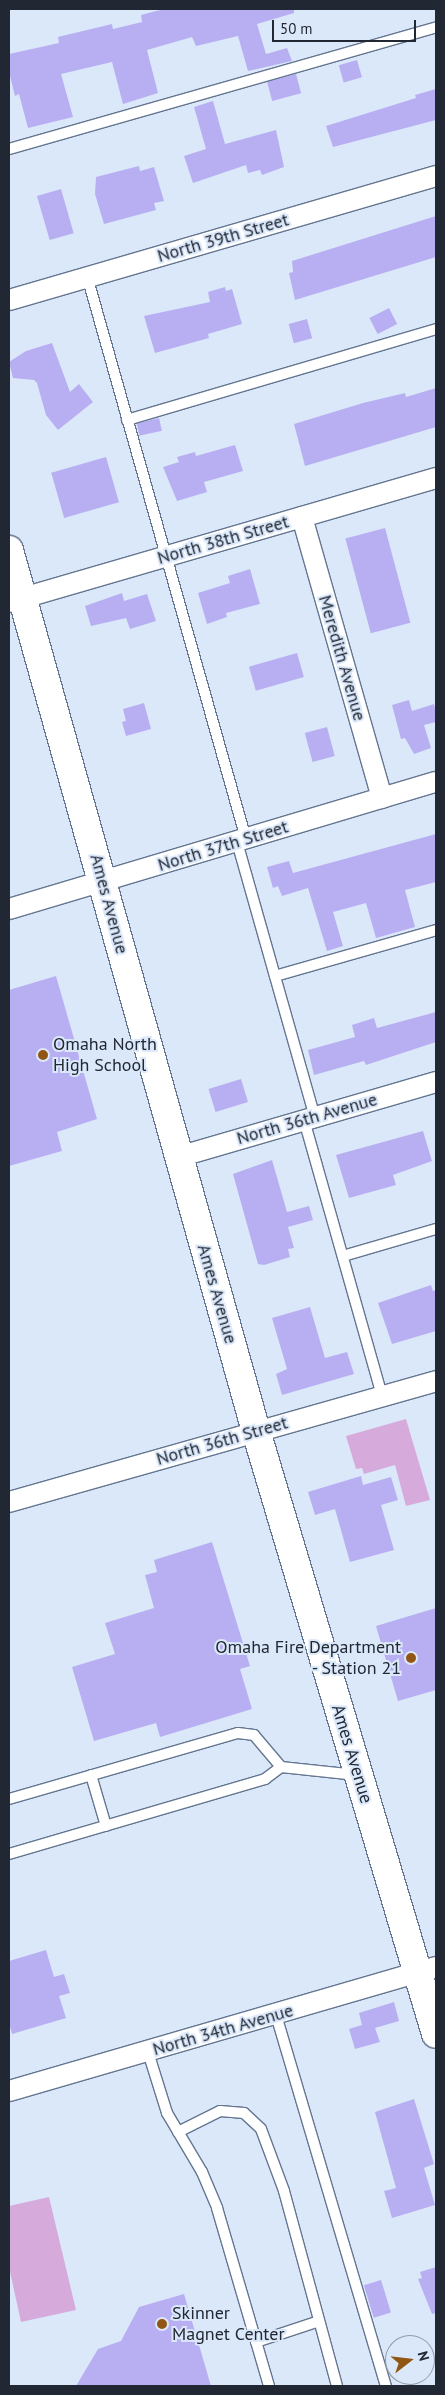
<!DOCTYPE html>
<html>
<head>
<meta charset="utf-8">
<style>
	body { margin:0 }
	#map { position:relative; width:445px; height:2395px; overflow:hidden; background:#dbe8fa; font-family:"PT Sans",sans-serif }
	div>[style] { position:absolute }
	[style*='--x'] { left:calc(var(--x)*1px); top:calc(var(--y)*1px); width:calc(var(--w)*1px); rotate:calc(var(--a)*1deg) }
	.green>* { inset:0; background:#d7aadc }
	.building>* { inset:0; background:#b8aff3; transform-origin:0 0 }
	.roads { filter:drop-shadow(1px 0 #647690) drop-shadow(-1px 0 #647690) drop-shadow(0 1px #647690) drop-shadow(0 -1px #647690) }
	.service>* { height:10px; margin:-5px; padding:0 5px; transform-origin:5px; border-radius:5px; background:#fff }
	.minor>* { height:20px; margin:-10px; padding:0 10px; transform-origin:10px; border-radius:10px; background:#fff }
	.primary>* { height:28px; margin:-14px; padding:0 14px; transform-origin:14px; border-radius:14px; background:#fff }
	.dots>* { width:14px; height:14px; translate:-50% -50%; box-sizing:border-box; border:2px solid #dbe8fa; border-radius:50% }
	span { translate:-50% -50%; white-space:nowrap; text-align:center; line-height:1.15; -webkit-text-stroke:4px #dbe8fa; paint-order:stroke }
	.street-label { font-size:18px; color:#212833 }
	.poi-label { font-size:18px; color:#212833 }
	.left { translate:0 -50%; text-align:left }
	.right { translate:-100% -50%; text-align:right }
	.frame { position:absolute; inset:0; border:10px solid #212833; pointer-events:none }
	.north { position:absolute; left:385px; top:2335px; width:50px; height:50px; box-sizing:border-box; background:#dbe8fa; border:1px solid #919baa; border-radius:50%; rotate:74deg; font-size:14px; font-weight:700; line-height:20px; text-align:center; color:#212833 }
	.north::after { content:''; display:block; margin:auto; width:18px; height:22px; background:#915613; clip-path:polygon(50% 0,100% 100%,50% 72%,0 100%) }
	.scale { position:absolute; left:272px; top:20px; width:144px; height:22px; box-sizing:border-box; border:2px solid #212833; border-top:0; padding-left:6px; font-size:15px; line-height:18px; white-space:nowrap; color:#212833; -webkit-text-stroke:4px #dbe8fa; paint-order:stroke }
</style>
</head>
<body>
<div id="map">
	<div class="green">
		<div style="clip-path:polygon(406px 1419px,430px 1500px,406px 1506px,395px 1465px,364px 1474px,362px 1468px,356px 1469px,346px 1436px)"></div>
		<div style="clip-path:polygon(49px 2197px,76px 2310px,21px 2322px,9px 2267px,9px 2206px)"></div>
	</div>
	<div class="building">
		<div style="clip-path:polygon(164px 9px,294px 9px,294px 13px,257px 24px,266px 54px,287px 48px,292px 61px,248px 71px,238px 36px,196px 46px,192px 37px,147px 50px,158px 93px,123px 104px,112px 62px,61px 74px,73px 117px,28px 128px,19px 94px,15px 96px,9px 72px,9px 54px,59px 43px,58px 37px,112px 24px,113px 29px,142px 22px,141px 15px)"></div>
		<div style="left:357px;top:60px;width:18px;height:19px;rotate:74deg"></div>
		<div style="left:296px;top:74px;width:20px;height:30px;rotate:75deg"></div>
		<div style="clip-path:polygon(436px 89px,436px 120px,333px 147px,326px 126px,416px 98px,415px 95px)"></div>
		<div style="clip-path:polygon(213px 101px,225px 144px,276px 130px,284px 167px,262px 175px,260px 170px,248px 173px,246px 165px,193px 183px,184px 156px,206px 149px,194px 107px)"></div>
		<div style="clip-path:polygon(139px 166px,140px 171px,154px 167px,164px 201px,154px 203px,156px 210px,104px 224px,95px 194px,96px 177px)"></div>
		<div style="left:61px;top:189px;width:46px;height:25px;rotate:74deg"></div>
		<div style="clip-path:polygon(436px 216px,436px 257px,295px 300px,289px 273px,293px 272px,292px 261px)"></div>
		<div style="clip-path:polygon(225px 287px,226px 291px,232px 289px,242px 324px,208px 334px,209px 338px,155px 353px,144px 316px,210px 302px,208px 292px)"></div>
		<div style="left:389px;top:308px;width:18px;height:22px;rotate:63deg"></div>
		<div style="left:307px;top:319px;width:20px;height:19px;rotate:75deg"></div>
		<div style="clip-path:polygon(52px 343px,70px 392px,79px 384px,93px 402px,58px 430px,46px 415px,37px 383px,34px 380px,13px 378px,9px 362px,26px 351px)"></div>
		<div style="clip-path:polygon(436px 388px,436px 427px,305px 466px,294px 424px,363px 403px,405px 393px,406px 397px)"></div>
		<div style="left:159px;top:418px;width:13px;height:23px;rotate:77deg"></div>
		<div style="clip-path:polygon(235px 445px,243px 471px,204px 482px,207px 492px,177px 501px,163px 467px,179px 462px,177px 457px,195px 452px,196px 456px)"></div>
		<div style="left:106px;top:457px;width:47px;height:57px;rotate:74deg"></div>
		<div style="left:385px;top:528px;width:98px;height:41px;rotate:75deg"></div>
		<div style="clip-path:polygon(250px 569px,260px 604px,226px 613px,227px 617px,207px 624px,198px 593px,230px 583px,228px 576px)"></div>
		<div style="clip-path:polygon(122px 593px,124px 601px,147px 594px,156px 621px,130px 629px,126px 618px,91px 626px,85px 606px)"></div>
		<div style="left:297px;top:653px;width:25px;height:50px;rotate:74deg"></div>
		<div style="clip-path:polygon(409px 700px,412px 711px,434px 704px,436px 712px,436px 722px,424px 725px,431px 748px,414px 754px,405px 738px,401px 739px,392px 705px)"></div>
		<div style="clip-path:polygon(144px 703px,151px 729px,126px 736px,122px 722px,126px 721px,123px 709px)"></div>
		<div style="left:327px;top:727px;width:30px;height:23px;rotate:75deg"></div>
		<div style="clip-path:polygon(436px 834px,436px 882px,405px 890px,415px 927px,376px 938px,366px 903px,333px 912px,343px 946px,327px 951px,308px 888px,282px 896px,278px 886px,273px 888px,267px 867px,289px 861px,293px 873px)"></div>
		<div style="clip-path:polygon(56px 976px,97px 1119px,57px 1132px,62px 1151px,9px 1166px,9px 990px)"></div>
		<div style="clip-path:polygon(436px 1012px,436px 1042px,366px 1065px,364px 1061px,314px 1075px,308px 1050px,355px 1037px,352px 1025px,374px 1018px,377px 1028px)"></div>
		<div style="left:241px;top:1079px;width:24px;height:34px;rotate:73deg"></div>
		<div style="clip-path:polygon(423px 1131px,432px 1161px,393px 1175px,396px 1185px,349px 1198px,336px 1155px)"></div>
		<div style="clip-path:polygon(272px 1160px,287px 1212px,309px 1206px,313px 1220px,288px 1227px,294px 1248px,288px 1249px,290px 1257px,264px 1265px,258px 1264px,233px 1174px)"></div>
		<div style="clip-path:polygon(431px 1285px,433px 1291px,436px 1290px,436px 1331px,392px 1344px,378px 1303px)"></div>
		<div style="clip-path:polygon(310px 1307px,325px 1358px,347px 1352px,354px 1374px,282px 1395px,276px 1374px,287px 1369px,272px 1318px)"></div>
		<div style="clip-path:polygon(361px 1476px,363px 1485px,391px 1477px,398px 1500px,381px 1505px,394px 1550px,350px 1562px,335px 1509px,315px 1515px,308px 1492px)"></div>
		<div style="clip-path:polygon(212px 1542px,250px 1666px,240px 1669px,252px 1709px,160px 1737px,156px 1723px,94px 1741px,72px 1667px,115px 1654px,105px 1623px,154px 1608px,145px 1575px,157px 1572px,154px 1560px)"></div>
		<div style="clip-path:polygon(436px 1608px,436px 1690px,398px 1701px,376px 1626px)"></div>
		<div style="clip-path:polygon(46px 1950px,54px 1977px,64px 1974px,70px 1993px,59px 1996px,66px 2018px,12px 2034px,9px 2023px,9px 1961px)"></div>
		<div style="clip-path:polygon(394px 2002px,399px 2021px,375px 2028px,380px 2042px,355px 2049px,349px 2029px,362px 2025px,359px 2013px)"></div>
		<div style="clip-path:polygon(414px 2099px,434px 2164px,424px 2168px,435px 2205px,392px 2218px,384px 2191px,396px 2188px,375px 2112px)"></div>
		<div style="clip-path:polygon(436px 2267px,436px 2313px,432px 2314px,418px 2279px,422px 2278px,420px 2272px)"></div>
		<div style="left:381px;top:2280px;width:34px;height:18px;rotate:73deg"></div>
		<div style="clip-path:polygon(184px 2294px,211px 2386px,76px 2386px,98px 2349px,121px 2341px,139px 2307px)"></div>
	</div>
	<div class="roads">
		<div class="service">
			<div style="--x:9;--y:149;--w:444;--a:-15.9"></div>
			<div style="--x:87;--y:276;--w:585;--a:74.23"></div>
			<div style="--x:127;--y:420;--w:322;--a:-16.4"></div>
			<div style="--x:237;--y:842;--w:286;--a:74.2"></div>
			<div style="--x:275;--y:976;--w:167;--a:-15.9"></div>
			<div style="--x:304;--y:1120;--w:287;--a:74.2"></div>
			<div style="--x:343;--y:1256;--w:97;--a:-16.2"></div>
			<div style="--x:91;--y:1775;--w:53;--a:73.6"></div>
			<div style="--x:9;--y:1799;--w:238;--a:-16.1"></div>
			<div style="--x:238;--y:1733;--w:16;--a:7"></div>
			<div style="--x:254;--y:1735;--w:42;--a:49.8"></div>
			<div style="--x:281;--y:1767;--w:76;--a:6"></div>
			<div style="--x:9;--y:1854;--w:267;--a:-16.3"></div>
			<div style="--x:265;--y:1779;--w:20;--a:-37"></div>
			<div style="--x:276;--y:2015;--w:387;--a:73.5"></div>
			<div style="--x:148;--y:2052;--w:64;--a:72.7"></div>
			<div style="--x:167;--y:2113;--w:69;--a:59.3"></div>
			<div style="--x:202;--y:2172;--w:39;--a:67"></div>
			<div style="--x:217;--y:2208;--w:185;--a:73.7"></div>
			<div style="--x:178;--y:2132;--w:47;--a:-26.6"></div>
			<div style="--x:220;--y:2111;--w:24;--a:5"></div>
			<div style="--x:244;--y:2113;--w:23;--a:43"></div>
			<div style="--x:261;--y:2129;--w:66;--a:69.6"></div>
			<div style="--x:284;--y:2191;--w:202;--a:74.8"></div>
			<div style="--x:256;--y:2342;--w:66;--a:-18.4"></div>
		</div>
		<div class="minor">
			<div style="--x:9;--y:300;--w:445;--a:-16.2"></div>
			<div style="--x:302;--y:517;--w:292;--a:74.1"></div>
			<div style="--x:9;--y:602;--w:445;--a:-16.2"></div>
			<div style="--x:9;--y:909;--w:445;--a:-16.6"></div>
			<div style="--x:178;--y:1157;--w:269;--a:-16.2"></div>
			<div style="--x:9;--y:1502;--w:444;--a:-15.8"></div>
			<div style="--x:9;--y:2091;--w:445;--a:-16.2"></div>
		</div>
		<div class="primary">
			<div style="--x:9;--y:550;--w:915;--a:74.34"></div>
			<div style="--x:256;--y:1431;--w:629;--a:73.38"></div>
		</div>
	</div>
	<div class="dots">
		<div style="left:43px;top:1055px;background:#915613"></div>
		<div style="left:411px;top:1658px;background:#915613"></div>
		<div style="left:162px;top:2324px;background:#915613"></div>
	</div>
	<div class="street-label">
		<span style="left:223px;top:238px;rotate:-16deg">North 39th Street</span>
		<span style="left:223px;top:540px;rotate:-16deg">North 38th Street</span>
		<span style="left:342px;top:658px;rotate:74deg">Meredith Avenue</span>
		<span style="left:223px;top:846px;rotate:-17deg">North 37th Street</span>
		<span style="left:109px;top:904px;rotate:75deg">Ames Avenue</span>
		<span style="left:307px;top:1119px;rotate:-16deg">North 36th Avenue</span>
		<span style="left:217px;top:1294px;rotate:74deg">Ames Avenue</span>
		<span style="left:222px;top:1441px;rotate:-16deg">North 36th Street</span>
		<span style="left:352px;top:1754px;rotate:73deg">Ames Avenue</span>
		<span style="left:223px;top:2030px;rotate:-16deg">North 34th Avenue</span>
	</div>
	<div class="poi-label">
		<span class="left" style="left:53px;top:1055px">Omaha North<br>High School</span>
		<span class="right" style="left:401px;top:1658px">Omaha Fire Department<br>- Station 21</span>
		<span class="left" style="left:172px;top:2324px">Skinner<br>Magnet Center</span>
	</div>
	<div class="frame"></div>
	<div class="north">N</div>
	<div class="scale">50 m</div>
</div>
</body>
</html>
